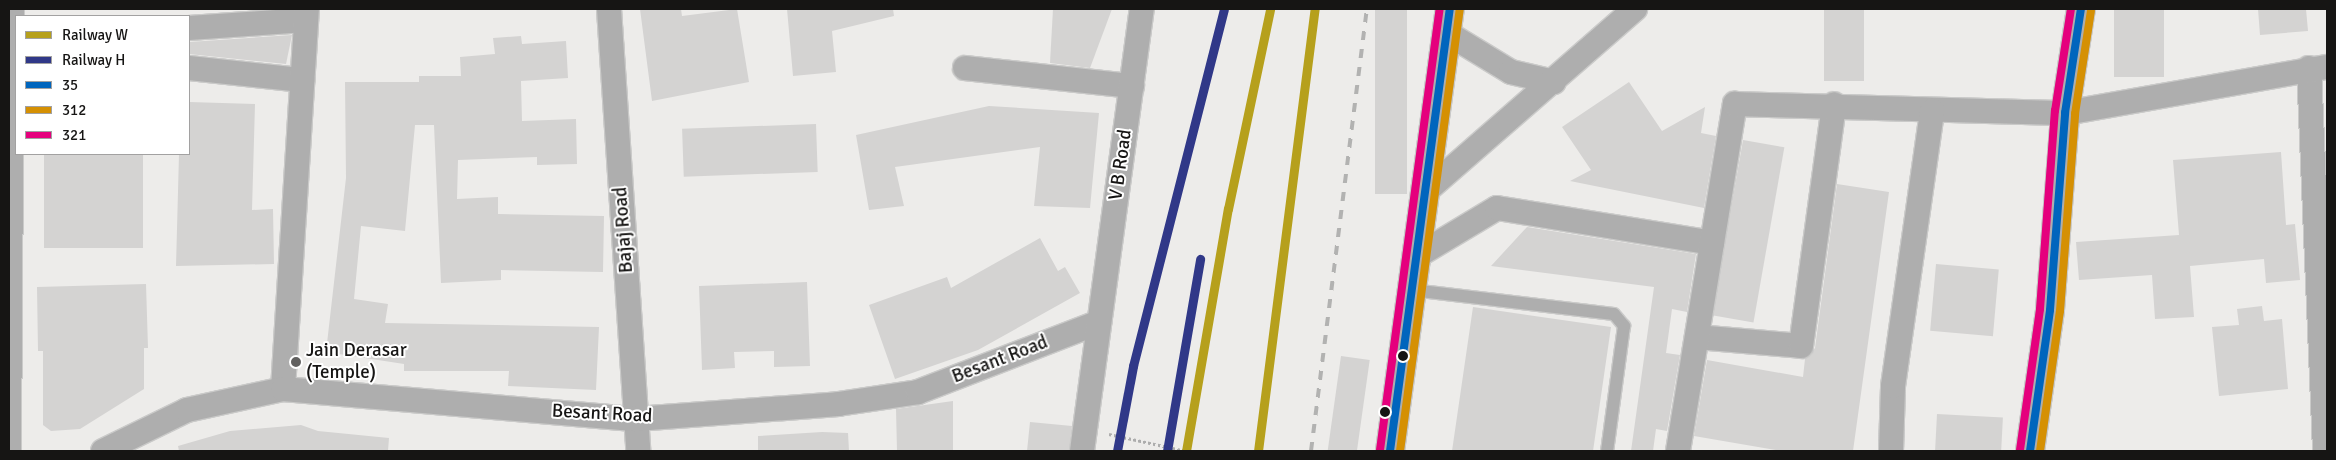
<!DOCTYPE html>
<html>
<head>
<meta charset="utf-8">
<style>
	body { margin:0 }
	#map { position:relative; width:2336px; height:460px; overflow:hidden; background:#edecea; font-family:Signika,sans-serif }
	div>[style] { position:absolute }
	[style*='--x'] { left:calc(var(--x)*1px); top:calc(var(--y)*1px); width:calc(var(--w)*1px); rotate:calc(var(--a)*1deg) }
	.building>* { inset:0; background:#d4d3d2; transform-origin:0 0 }
	.path>* { height:3px; margin-top:-1.5px; transform-origin:0; background:repeating-linear-gradient(90deg,#adadad 0 2.5px,transparent 0 5px) }
	.roads { filter:drop-shadow(1px 0 #cacac9) drop-shadow(-1px 0 #cacac9) drop-shadow(0 1px #cacac9) drop-shadow(0 -1px #cacac9) }
	.service>* { height:12px; margin:-6px; padding:0 6px; transform-origin:6px; border-radius:6px; background:#aeaeae }
	.minor>* { height:24px; margin:-12px; padding:0 12px; transform-origin:12px; border-radius:12px; background:#aeaeae }
	.tertiary>* { height:28px; margin:-14px; padding:0 14px; transform-origin:14px; border-radius:14px; background:#aeaeae }
	.rail>* { height:4px; margin-top:-2px; transform-origin:0; background:repeating-linear-gradient(90deg,#b2b2b1 0 9px,transparent 0 18px) }
	.bus-1>* { height:8px; margin:-4px; padding:0 4px; transform-origin:4px; border-radius:4px; background:#0065bd }
	.bus-2>* { height:8px; margin:-4px; padding:0 4px; transform-origin:4px; border-radius:4px; background:#d59003 }
	.bus-3>* { height:8px; margin:-4px; padding:0 4px; transform-origin:4px; border-radius:4px; background:#e5007d }
	.rail-1>* { height:9px; margin:-4.5px; padding:0 4.5px; transform-origin:4.5px; border-radius:4.5px; background:#b6a01c }
	.rail-2>* { height:9px; margin:-4.5px; padding:0 4.5px; transform-origin:4.5px; border-radius:4.5px; background:#303888 }
	.dots>* { width:14px; height:14px; translate:-50% -50%; box-sizing:border-box; border:2px solid #fff; border-radius:50% }
	span { translate:-50% -50%; white-space:nowrap; text-align:center; line-height:1.15; -webkit-text-stroke:4px #fff; paint-order:stroke }
	.street-label { font-size:19px; color:#161514 }
	.poi-label { font-size:19px; color:#161514 }
	.left { translate:0 -50%; text-align:left }
	.frame { position:absolute; inset:0; border:10px solid #161514; pointer-events:none }
	.legend { position:absolute; left:15px; top:15px; width:175px; height:140px; box-sizing:border-box; background:#fff; border:1px solid #a2a1a1; margin:0; padding:6px 9px; list-style:none; font-size:15px; color:#161514 }
	.legend li { display:flex; align-items:center; gap:10px; height:25px }
	.legend b { width:25px; border:1px solid #a2a1a1 }
</style>
</head>
<body>
<div id="map">
	<div class="building">
		<div style="clip-path:polygon(640px 9px,681px 9px,682px 16px,737px 9px,749px 82px,652px 101px)"></div>
		<div style="clip-path:polygon(787px 9px,893px 9px,894px 16px,832px 31px,836px 72px,793px 76px)"></div>
		<div style="clip-path:polygon(1053px 9px,1112px 9px,1090px 68px,1050px 63px)"></div>
		<div style="left:1375px;top:9px;width:32px;height:185px"></div>
		<div style="left:1824px;top:9px;width:40px;height:72px"></div>
		<div style="left:2114px;top:9px;width:50px;height:68px"></div>
		<div style="clip-path:polygon(2258px 9px,2306px 9px,2308px 31px,2260px 35px)"></div>
		<div style="clip-path:polygon(292px 35px,286px 64px,189px 54px,189px 42px)"></div>
		<div style="clip-path:polygon(521px 36px,522px 44px,566px 41px,568px 78px,521px 81px,522px 121px,576px 119px,577px 164px,537px 165px,537px 157px,458px 160px,457px 199px,498px 197px,498px 214px,604px 216px,603px 272px,501px 270px,501px 280px,441px 283px,434px 125px,415px 125px,405px 231px,361px 226px,354px 299px,388px 304px,385px 323px,599px 327px,596px 390px,508px 386px,509px 371px,404px 371px,404px 364px,326px 352px,346px 178px,345px 82px,419px 82px,419px 76px,461px 76px,460px 57px,495px 54px,493px 38px)"></div>
		<div style="clip-path:polygon(1629px 82px,1662px 131px,1705px 107px,1701px 133px,1716px 136px,1704px 208px,1570px 181px,1591px 170px,1562px 127px)"></div>
		<div style="clip-path:polygon(189px 102px,255px 104px,252px 210px,273px 209px,274px 264px,176px 266px,179px 154px,189px 154px)"></div>
		<div style="clip-path:polygon(989px 106px,1099px 113px,1090px 208px,1034px 206px,1040px 147px,895px 167px,904px 206px,869px 210px,856px 135px)"></div>
		<div style="left:816px;top:124px;width:48px;height:134px;rotate:88deg"></div>
		<div style="left:1743px;top:140px;width:42px;height:178px;rotate:10deg"></div>
		<div style="clip-path:polygon(2281px 152px,2286px 225px,2295px 224px,2300px 280px,2266px 283px,2264px 259px,2190px 266px,2194px 317px,2155px 319px,2152px 275px,2079px 280px,2076px 242px,2179px 235px,2173px 160px)"></div>
		<div style="left:44px;top:154px;width:99px;height:94px"></div>
		<div style="clip-path:polygon(1837px 184px,1889px 192px,1853px 451px,1781px 451px,1694px 436px,1707px 360px,1803px 377px,1805px 359px,1815px 348px)"></div>
		<div style="clip-path:polygon(1527px 227px,1696px 254px,1687px 312px,1672px 309px,1666px 353px,1680px 355px,1667px 431px,1656px 429px,1653px 451px,1631px 451px,1654px 287px,1491px 266px)"></div>
		<div style="clip-path:polygon(1040px 238px,1058px 271px,1065px 267px,1080px 293px,978px 350px,895px 379px,869px 305px,947px 277px,951px 288px)"></div>
		<div style="left:1936px;top:264px;width:63px;height:67px;rotate:5deg"></div>
		<div style="clip-path:polygon(807px 282px,810px 366px,774px 367px,774px 351px,734px 352px,735px 368px,702px 370px,699px 286px)"></div>
		<div style="clip-path:polygon(146px 284px,148px 348px,144px 348px,144px 389px,80px 429px,51px 431px,43px 425px,43px 351px,38px 351px,37px 287px)"></div>
		<div style="clip-path:polygon(2262px 306px,2264px 321px,2282px 319px,2288px 389px,2219px 396px,2212px 327px,2239px 325px,2237px 309px)"></div>
		<div style="clip-path:polygon(1473px 307px,1611px 327px,1593px 451px,1452px 451px)"></div>
		<div style="left:1341px;top:356px;width:29px;height:96px;rotate:8deg"></div>
		<div style="clip-path:polygon(953px 401px,953px 451px,897px 451px,896px 409px)"></div>
		<div style="left:1937px;top:414px;width:66px;height:37px;rotate:3deg"></div>
		<div style="clip-path:polygon(1030px 422px,1072px 426px,1069px 451px,1027px 451px)"></div>
		<div style="clip-path:polygon(301px 425px,318px 431px,389px 438px,388px 451px,179px 451px,178px 446px,230px 431px)"></div>
		<div style="clip-path:polygon(822px 432px,848px 433px,849px 451px,758px 451px,758px 436px)"></div>
	</div>
	<div class="path">
		<div style="--x:1109;--y:434;--w:79;--a:12.4"></div>
	</div>
	<div class="roads">
		<div class="service">
			<div style="--x:1412;--y:290;--w:203;--a:6.8"></div>
			<div style="--x:1614;--y:314;--w:16;--a:50"></div>
			<div style="--x:1624;--y:326;--w:126;--a:97.7"></div>
		</div>
		<div class="minor">
			<div style="--x:609;--y:9;--w:443;--a:86.2"></div>
			<div style="--x:189;--y:28;--w:117;--a:-3.9"></div>
			<div style="--x:1447;--y:33;--w:75;--a:31.4"></div>
			<div style="--x:1511;--y:72;--w:44;--a:13.1"></div>
			<div style="--x:189;--y:68;--w:114;--a:6.1"></div>
			<div style="--x:965;--y:68;--w:168;--a:6.2"></div>
			<div style="--x:2309;--y:68;--w:383;--a:87.6"></div>
			<div style="--x:1425;--y:192;--w:279;--a:-41.1"></div>
			<div style="--x:1417;--y:256;--w:93;--a:-31"></div>
			<div style="--x:1497;--y:208;--w:218;--a:9.2"></div>
			<div style="--x:1697;--y:337;--w:104;--a:4.9"></div>
			<div style="--x:1801;--y:346;--w:244;--a:-82.2"></div>
			<div style="--x:283;--y:389;--w:381;--a:-86.4"></div>
			<div style="--x:9;--y:451;--w:442;--a:-89.6"></div>
			<div style="--x:103;--y:451;--w:93;--a:-26"></div>
			<div style="--x:187;--y:410;--w:98;--a:-12.3"></div>
			<div style="--x:283;--y:389;--w:354;--a:4.9"></div>
			<div style="--x:636;--y:419;--w:203;--a:-4.2"></div>
			<div style="--x:838;--y:404;--w:81;--a:-8.5"></div>
			<div style="--x:918;--y:392;--w:194;--a:-21.1"></div>
			<div style="--x:1082;--y:451;--w:446;--a:-82.3"></div>
			<div style="--x:1678;--y:451;--w:352;--a:-80.7"></div>
			<div style="--x:1735;--y:104;--w:330;--a:1.6"></div>
			<div style="--x:2065;--y:113;--w:266;--a:-10"></div>
			<div style="--x:1891;--y:451;--w:65;--a:-88.2"></div>
			<div style="--x:1893;--y:386;--w:278;--a:-81.9"></div>
		</div>
		<div class="tertiary">
			<div style="--x:1390;--y:451;--w:446;--a:-82.3"></div>
			<div style="--x:2030;--y:451;--w:142;--a:-81.9"></div>
			<div style="--x:2050;--y:310;--w:198;--a:-85.6"></div>
			<div style="--x:2065;--y:113;--w:105;--a:-81.3"></div>
		</div>
	</div>
	<div class="rail">
		<div style="--x:1311;--y:451;--w:446;--a:-82.8"></div>
	</div>
	<div class="bus-1">
		<div style="--x:1390;--y:451;--w:446;--a:-82.3"></div>
		<div style="--x:2030;--y:451;--w:142;--a:-81.9"></div>
		<div style="--x:2050;--y:310;--w:198;--a:-85.6"></div>
		<div style="--x:2065;--y:113;--w:105;--a:-81.3"></div>
	</div>
	<div class="bus-2">
		<div style="--x:1400;--y:451;--w:445;--a:-82.3"></div>
		<div style="--x:2040;--y:451;--w:141;--a:-81.9"></div>
		<div style="--x:2060;--y:311;--w:198;--a:-85.6"></div>
		<div style="--x:2075;--y:114;--w:104;--a:-81.2"></div>
	</div>
	<div class="bus-3">
		<div style="--x:1380;--y:450;--w:445;--a:-82.3"></div>
		<div style="--x:2020;--y:450;--w:142;--a:-81.9"></div>
		<div style="--x:2040;--y:309;--w:199;--a:-85.7"></div>
		<div style="--x:2055;--y:111;--w:103;--a:-81.1"></div>
	</div>
	<div class="rail-1">
		<div style="--x:1186;--y:451;--w:246;--a:-80.2"></div>
		<div style="--x:1228;--y:209;--w:204;--a:-78.1"></div>
		<div style="--x:1258;--y:451;--w:446;--a:-82.7"></div>
	</div>
	<div class="rail-2">
		<div style="--x:1117;--y:451;--w:86;--a:-79.3"></div>
		<div style="--x:1133;--y:366;--w:368;--a:-75.7"></div>
		<div style="--x:1167;--y:451;--w:195;--a:-80.2"></div>
	</div>
	<div class="dots">
		<div style="left:1403px;top:356px;background:#161514"></div>
		<div style="left:296px;top:362px;background:#61605f"></div>
		<div style="left:1385px;top:412px;background:#161514"></div>
	</div>
	<div class="street-label">
		<span style="left:1121px;top:165px;rotate:-82deg">V B Road</span>
		<span style="left:624px;top:230px;rotate:-94deg">Bajaj Road</span>
		<span style="left:1000px;top:360px;rotate:-21deg">Besant Road</span>
		<span style="left:602px;top:414px;rotate:3deg">Besant Road</span>
	</div>
	<div class="poi-label">
		<span class="left" style="left:306px;top:362px">Jain Derasar<br>(Temple)</span>
	</div>
	<div class="frame"></div>
	<ul class="legend">
	<li><b style="height:6px;background:#b6a01c"></b>Railway W</li>
	<li><b style="height:6px;background:#303888"></b>Railway H</li>
	<li><b style="height:6px;background:#0065bd"></b>35</li>
	<li><b style="height:6px;background:#d59003"></b>312</li>
	<li><b style="height:6px;background:#e5007d"></b>321</li>
	</ul>
</div>
</body>
</html>
